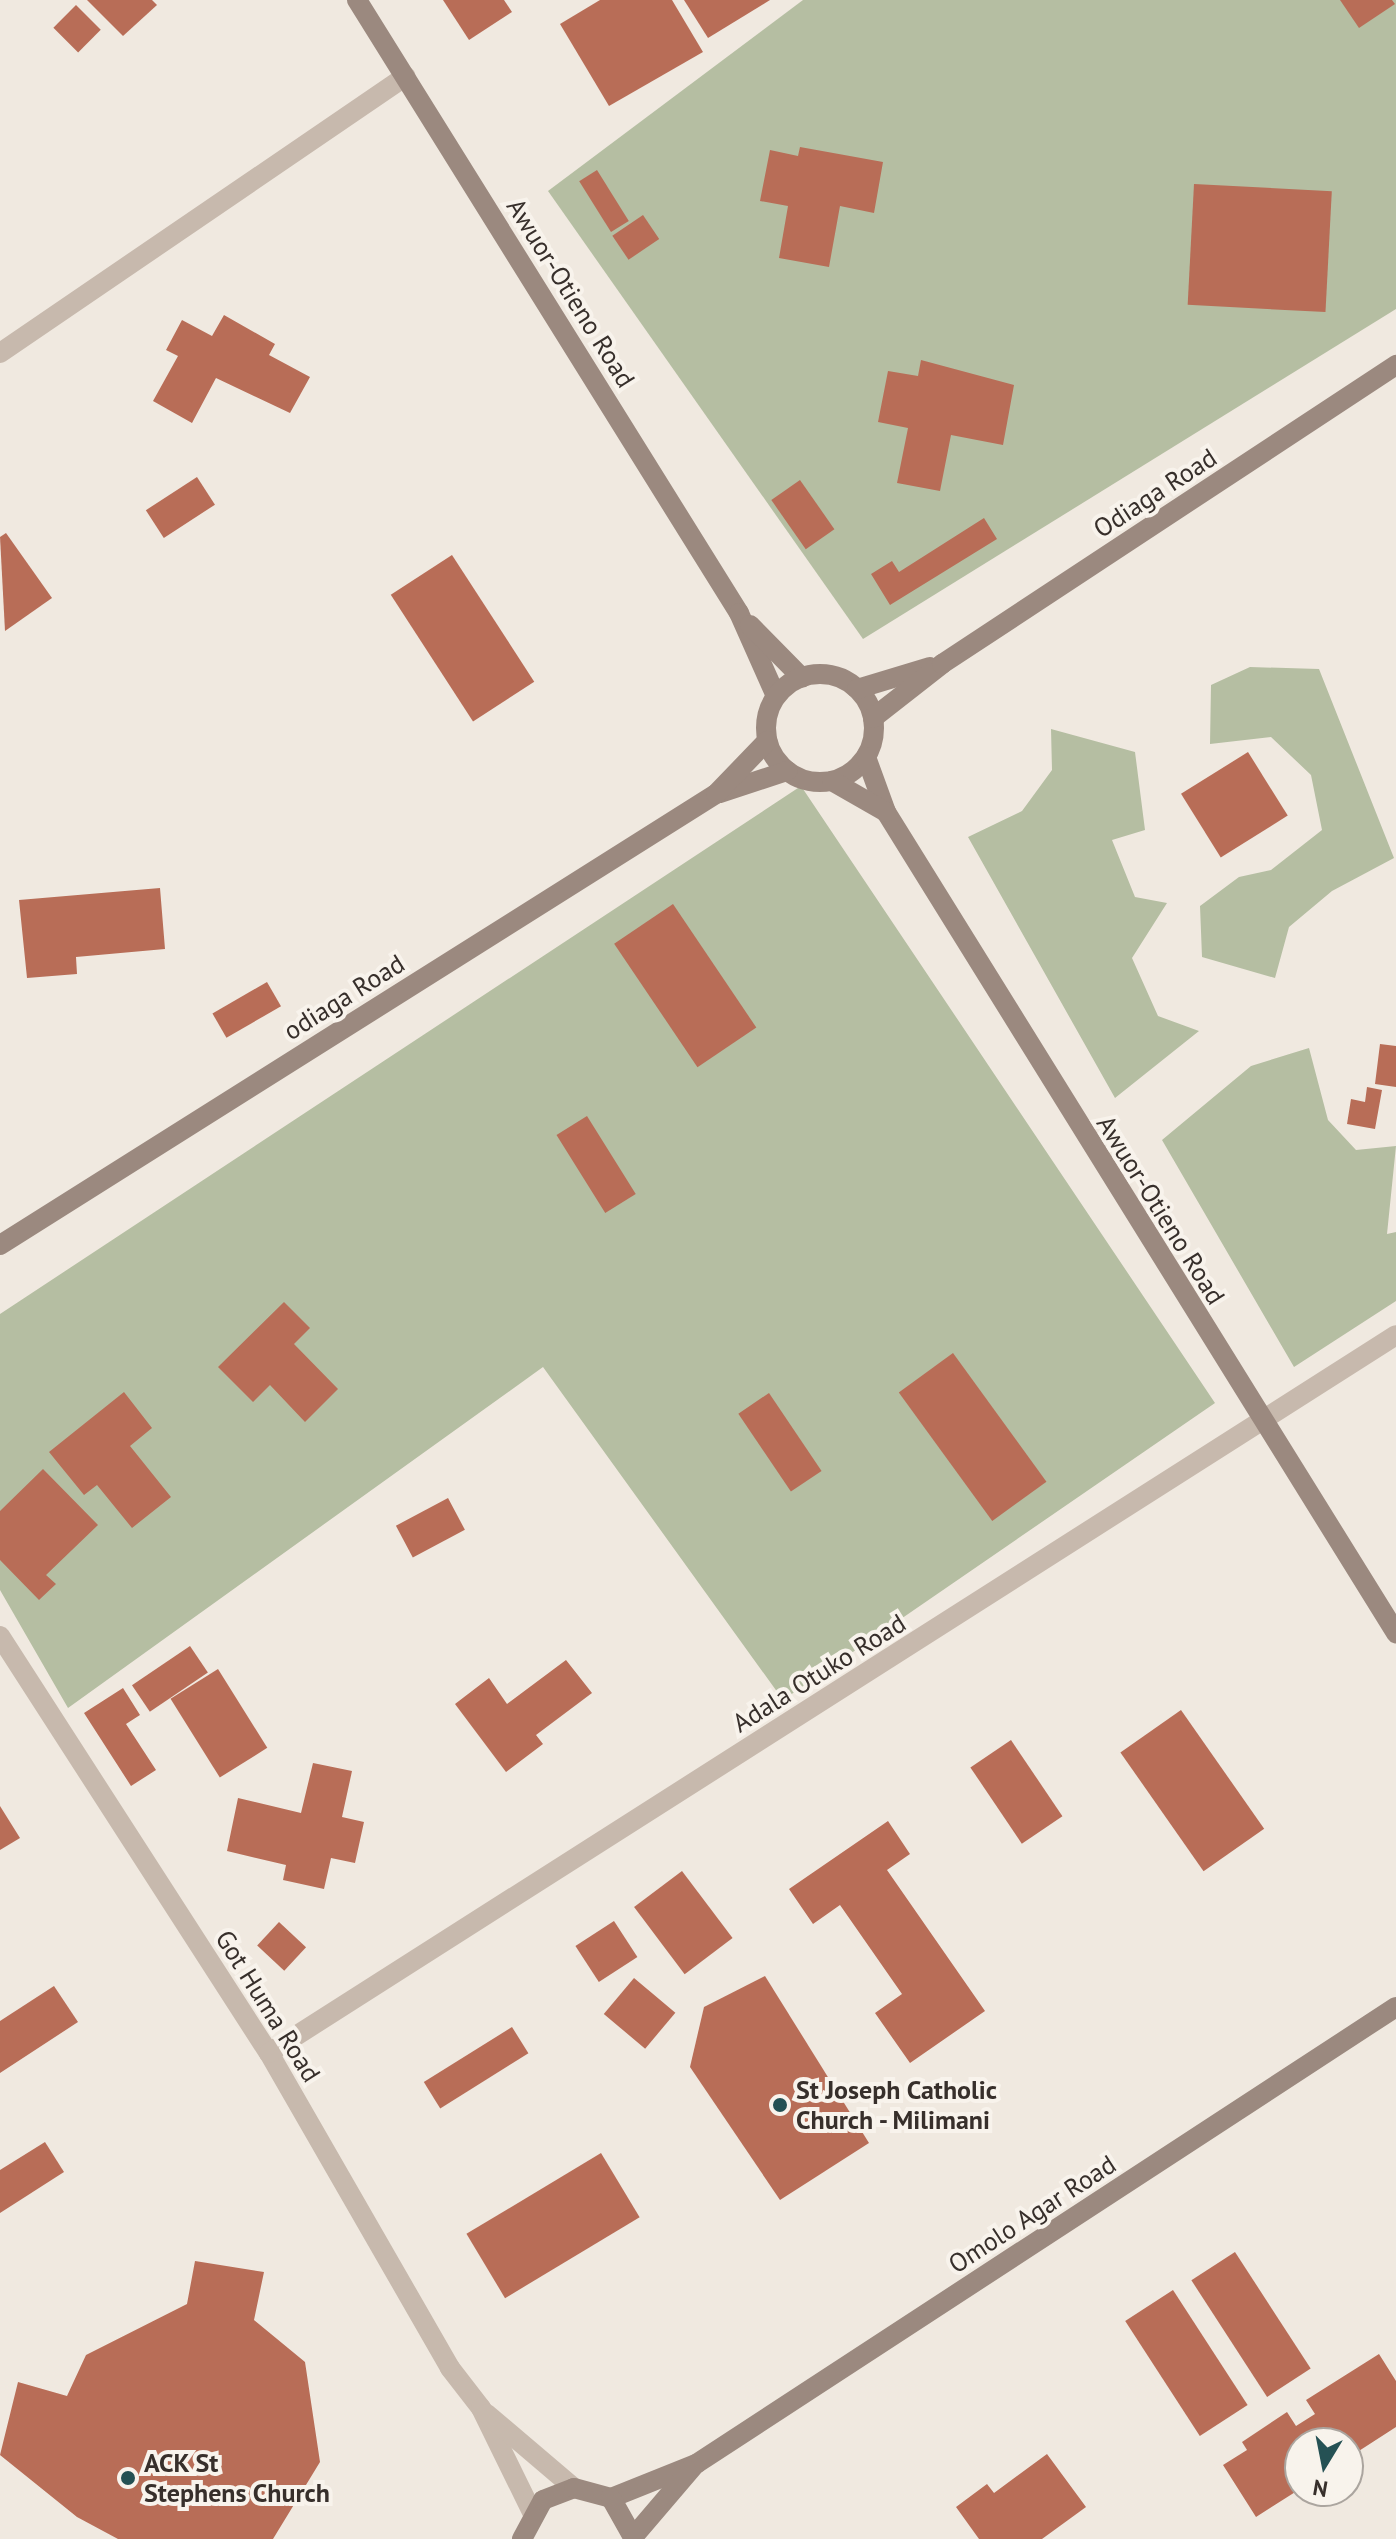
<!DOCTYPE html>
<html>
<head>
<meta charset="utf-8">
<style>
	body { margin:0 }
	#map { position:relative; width:1396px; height:2539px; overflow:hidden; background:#f0e9e0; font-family:"PT Sans",sans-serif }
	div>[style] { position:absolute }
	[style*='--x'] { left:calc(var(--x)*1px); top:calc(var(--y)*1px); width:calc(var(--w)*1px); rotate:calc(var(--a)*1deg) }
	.green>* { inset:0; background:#b5bea2 }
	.building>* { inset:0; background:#b86d57; transform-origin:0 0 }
	.minor>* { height:20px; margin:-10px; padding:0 10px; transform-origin:10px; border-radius:10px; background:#c7b9ad }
	.tertiary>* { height:20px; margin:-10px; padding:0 10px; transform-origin:10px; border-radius:10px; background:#c7b9ad }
	.secondary>* { height:20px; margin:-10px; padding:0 10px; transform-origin:10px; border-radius:10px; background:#9b897f }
	.secondary>.ring { margin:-10px; padding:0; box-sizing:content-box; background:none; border:20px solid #9b897f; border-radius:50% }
	.dots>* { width:22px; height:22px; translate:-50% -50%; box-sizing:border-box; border:4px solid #f8f3ec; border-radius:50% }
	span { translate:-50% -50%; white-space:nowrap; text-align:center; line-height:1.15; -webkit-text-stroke:8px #f8f3ec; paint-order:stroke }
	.street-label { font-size:26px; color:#372f2b }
	.poi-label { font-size:26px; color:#372f2b; font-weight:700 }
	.left { translate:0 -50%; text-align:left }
	.north { position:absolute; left:1284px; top:2427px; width:80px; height:80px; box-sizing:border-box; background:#f8f3ec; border:2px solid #aba59f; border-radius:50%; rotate:190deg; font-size:22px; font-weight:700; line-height:32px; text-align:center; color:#372f2b }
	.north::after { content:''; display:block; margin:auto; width:28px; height:36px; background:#255154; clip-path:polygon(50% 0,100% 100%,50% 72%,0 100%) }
</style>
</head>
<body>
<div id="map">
	<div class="green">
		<div style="clip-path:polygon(803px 0,1396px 0,1396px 309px,863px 639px,548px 191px)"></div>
		<div style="clip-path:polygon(1250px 667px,1319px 669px,1394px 858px,1332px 891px,1289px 927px,1275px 978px,1202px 957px,1200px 906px,1239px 877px,1271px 870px,1322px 830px,1311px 775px,1271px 737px,1210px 744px,1211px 685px)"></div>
		<div style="clip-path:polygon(1051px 729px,1135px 752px,1145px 830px,1112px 840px,1135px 897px,1167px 903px,1132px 958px,1158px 1016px,1199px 1031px,1115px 1098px,968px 837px,1022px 811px,1052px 770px)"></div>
		<div style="clip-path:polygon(801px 786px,1215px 1403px,783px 1700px,543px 1367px,68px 1708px,0 1590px,0 1314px)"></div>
		<div style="clip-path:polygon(1309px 1048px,1328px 1120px,1356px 1150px,1396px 1146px,1387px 1234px,1396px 1232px,1396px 1301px,1294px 1367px,1162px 1140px,1251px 1066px)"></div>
	</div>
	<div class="building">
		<div style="clip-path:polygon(87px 0,152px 0,157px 5px,123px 36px)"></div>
		<div style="clip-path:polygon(443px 0,504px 0,512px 12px,469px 40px)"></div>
		<div style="clip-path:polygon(600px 0,672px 0,703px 52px,609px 106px,560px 24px)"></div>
		<div style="clip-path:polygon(684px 0,770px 0,708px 38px)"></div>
		<div style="clip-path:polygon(1340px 0,1392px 0,1395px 4px,1359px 28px)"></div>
		<div style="left:76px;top:5px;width:35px;height:32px;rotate:45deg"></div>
		<div style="clip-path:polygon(800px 147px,883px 162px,874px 213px,840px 206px,829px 267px,779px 258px,788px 206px,760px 201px,770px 150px,798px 156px)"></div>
		<div style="left:597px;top:170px;width:60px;height:21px;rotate:58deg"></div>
		<div style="left:1194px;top:184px;width:138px;height:121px;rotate:3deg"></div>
		<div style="left:643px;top:215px;width:29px;height:37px;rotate:56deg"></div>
		<div style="clip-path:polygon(224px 315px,275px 344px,269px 355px,310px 377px,290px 413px,216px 378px,192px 423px,153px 401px,178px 356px,166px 350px,182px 320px,212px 336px)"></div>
		<div style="clip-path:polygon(921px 360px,1014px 385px,1003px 445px,951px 435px,940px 491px,897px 483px,908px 428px,878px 422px,888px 371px,918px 376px)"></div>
		<div style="left:197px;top:477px;width:33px;height:61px;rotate:57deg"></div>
		<div style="left:800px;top:480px;width:60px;height:35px;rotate:55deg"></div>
		<div style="clip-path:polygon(984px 518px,997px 539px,890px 605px,871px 574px,892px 561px,899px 572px)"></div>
		<div style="clip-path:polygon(6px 533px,52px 598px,5px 631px,0 537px)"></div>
		<div style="left:452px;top:555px;width:151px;height:73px;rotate:57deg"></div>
		<div style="left:1248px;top:752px;width:75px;height:79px;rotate:58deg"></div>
		<div style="clip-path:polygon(160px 888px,165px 949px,76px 957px,77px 974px,27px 978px,19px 900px)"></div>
		<div style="left:673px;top:904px;width:149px;height:71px;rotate:56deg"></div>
		<div style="left:267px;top:982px;width:28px;height:63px;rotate:60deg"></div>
		<div style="clip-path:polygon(1380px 1044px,1396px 1046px,1396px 1087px,1375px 1084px)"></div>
		<div style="clip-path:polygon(1367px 1087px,1382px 1090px,1375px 1129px,1347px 1124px,1351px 1099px,1365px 1102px)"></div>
		<div style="left:587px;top:1116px;width:92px;height:36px;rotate:58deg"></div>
		<div style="clip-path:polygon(284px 1302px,310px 1328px,294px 1344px,338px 1389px,305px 1422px,270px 1385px,253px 1402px,218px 1367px)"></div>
		<div style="left:953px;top:1353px;width:159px;height:67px;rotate:54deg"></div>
		<div style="clip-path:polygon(124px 1392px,152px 1428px,130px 1446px,171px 1497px,132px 1528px,97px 1485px,84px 1495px,49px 1452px)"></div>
		<div style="left:769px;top:1393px;width:94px;height:37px;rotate:56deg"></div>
		<div style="clip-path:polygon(43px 1469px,98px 1525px,46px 1575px,56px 1584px,39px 1600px,0 1560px,0 1511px)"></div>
		<div style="left:448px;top:1498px;width:36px;height:59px;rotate:62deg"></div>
		<div style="left:190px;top:1646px;width:32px;height:70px;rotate:56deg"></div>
		<div style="clip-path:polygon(566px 1660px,592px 1693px,536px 1735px,543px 1744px,506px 1772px,455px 1704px,489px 1678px,507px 1704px)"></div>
		<div style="left:218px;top:1669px;width:93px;height:56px;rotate:58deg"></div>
		<div style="clip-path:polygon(123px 1688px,140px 1715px,126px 1724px,156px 1770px,131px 1786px,84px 1713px)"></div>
		<div style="left:1181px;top:1710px;width:145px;height:74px;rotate:55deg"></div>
		<div style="left:1011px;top:1740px;width:92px;height:49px;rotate:56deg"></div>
		<div style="clip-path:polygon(313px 1763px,352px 1771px,342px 1817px,364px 1822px,355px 1863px,331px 1858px,324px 1889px,283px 1880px,286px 1865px,227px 1851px,238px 1798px,301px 1813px)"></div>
		<div style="clip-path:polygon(0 1806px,20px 1838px,0 1850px)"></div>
		<div style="clip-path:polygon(888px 1821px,910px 1854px,887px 1870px,985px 2011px,910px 2063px,875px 2013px,902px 1994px,840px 1905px,813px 1924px,789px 1889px)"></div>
		<div style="left:682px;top:1871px;width:84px;height:60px;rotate:53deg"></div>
		<div style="left:614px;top:1921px;width:43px;height:46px;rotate:57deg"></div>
		<div style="left:279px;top:1922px;width:37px;height:32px;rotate:43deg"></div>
		<div style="clip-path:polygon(765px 1976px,869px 2143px,780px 2200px,690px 2067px,704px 2007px)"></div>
		<div style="left:634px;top:1978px;width:54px;height:47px;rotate:40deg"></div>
		<div style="clip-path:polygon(54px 1986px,78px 2022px,0 2073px,0 2021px)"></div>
		<div style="left:512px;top:2027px;width:31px;height:104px;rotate:58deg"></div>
		<div style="clip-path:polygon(45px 2142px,64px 2172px,0 2213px,0 2170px)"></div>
		<div style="left:601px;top:2153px;width:75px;height:157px;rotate:59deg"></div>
		<div style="left:1235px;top:2252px;width:139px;height:52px;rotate:57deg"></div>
		<div style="clip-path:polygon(195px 2261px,264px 2272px,254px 2320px,305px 2362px,320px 2462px,273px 2539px,118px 2539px,77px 2517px,0 2455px,18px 2382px,67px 2396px,86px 2355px,187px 2304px)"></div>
		<div style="left:1173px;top:2290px;width:137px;height:57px;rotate:57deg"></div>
		<div style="clip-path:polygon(1379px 2354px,1396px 2381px,1396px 2427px,1348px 2458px,1348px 2443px,1300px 2443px,1300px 2489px,1256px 2517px,1223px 2465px,1247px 2450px,1242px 2442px,1287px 2412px,1296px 2426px,1315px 2414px,1306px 2400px)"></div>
		<div style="clip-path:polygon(1047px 2454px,1086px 2507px,1042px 2539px,979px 2539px,956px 2507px,987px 2484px,994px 2493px)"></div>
	</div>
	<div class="minor">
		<div style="--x:0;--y:353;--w:491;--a:-34.3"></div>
	</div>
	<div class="tertiary">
		<div style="--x:0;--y:1636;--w:496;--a:57.2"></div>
		<div style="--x:269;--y:2053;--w:363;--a:60.1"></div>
		<div style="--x:450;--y:2368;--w:51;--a:52.2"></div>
		<div style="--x:481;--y:2408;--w:116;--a:63.9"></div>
		<div style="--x:269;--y:2053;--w:1336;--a:-32.5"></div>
		<div style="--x:487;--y:2414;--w:114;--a:40.4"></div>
	</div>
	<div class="secondary">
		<div style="--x:357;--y:0;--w:722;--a:58.07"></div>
		<div style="--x:739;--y:613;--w:91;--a:66"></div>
		<div style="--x:750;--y:625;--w:74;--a:45.5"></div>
		<div class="ring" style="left:766px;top:674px;width:88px;height:88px"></div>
		<div style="--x:857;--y:689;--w:76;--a:-16.8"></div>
		<div style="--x:873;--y:718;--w:88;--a:-38"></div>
		<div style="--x:942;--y:664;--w:544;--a:-33.37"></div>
		<div style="--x:866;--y:757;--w:59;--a:70"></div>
		<div style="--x:886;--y:812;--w:967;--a:58.15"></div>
		<div style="--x:832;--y:781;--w:62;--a:29.9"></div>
		<div style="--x:720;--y:793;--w:71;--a:-18.2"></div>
		<div style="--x:0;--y:1245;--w:846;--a:-32.21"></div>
		<div style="--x:716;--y:794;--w:74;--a:-46.1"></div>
		<div style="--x:611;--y:2498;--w:92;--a:-21.8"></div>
		<div style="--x:696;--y:2464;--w:836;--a:-33.14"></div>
		<div style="--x:634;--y:2536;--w:91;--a:-49.5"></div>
		<div style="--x:522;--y:2539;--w:44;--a:-61.7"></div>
		<div style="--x:543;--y:2500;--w:33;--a:-21"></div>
		<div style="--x:574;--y:2488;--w:38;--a:15"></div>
		<div style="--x:611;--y:2498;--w:47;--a:60.7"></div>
	</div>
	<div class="dots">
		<div style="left:780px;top:2105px;background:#255154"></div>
		<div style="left:128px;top:2478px;background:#255154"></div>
	</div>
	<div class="street-label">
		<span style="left:571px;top:293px;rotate:58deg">Awuor-Otieno Road</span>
		<span style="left:1155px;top:493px;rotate:-33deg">Odiaga Road</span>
		<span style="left:344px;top:997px;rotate:-32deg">odiaga Road</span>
		<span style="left:1161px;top:1210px;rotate:58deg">Awuor-Otieno Road</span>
		<span style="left:819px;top:1673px;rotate:-32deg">Adala Otuko Road</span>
		<span style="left:268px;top:2006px;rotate:58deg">Got Huma Road</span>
		<span style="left:1032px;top:2214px;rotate:-33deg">Omolo Agar Road</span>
	</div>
	<div class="poi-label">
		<span class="left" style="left:796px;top:2105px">St Joseph Catholic<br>Church - Milimani</span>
		<span class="left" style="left:144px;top:2478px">ACK St<br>Stephens Church</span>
	</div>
	<div class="north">N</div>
</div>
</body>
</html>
